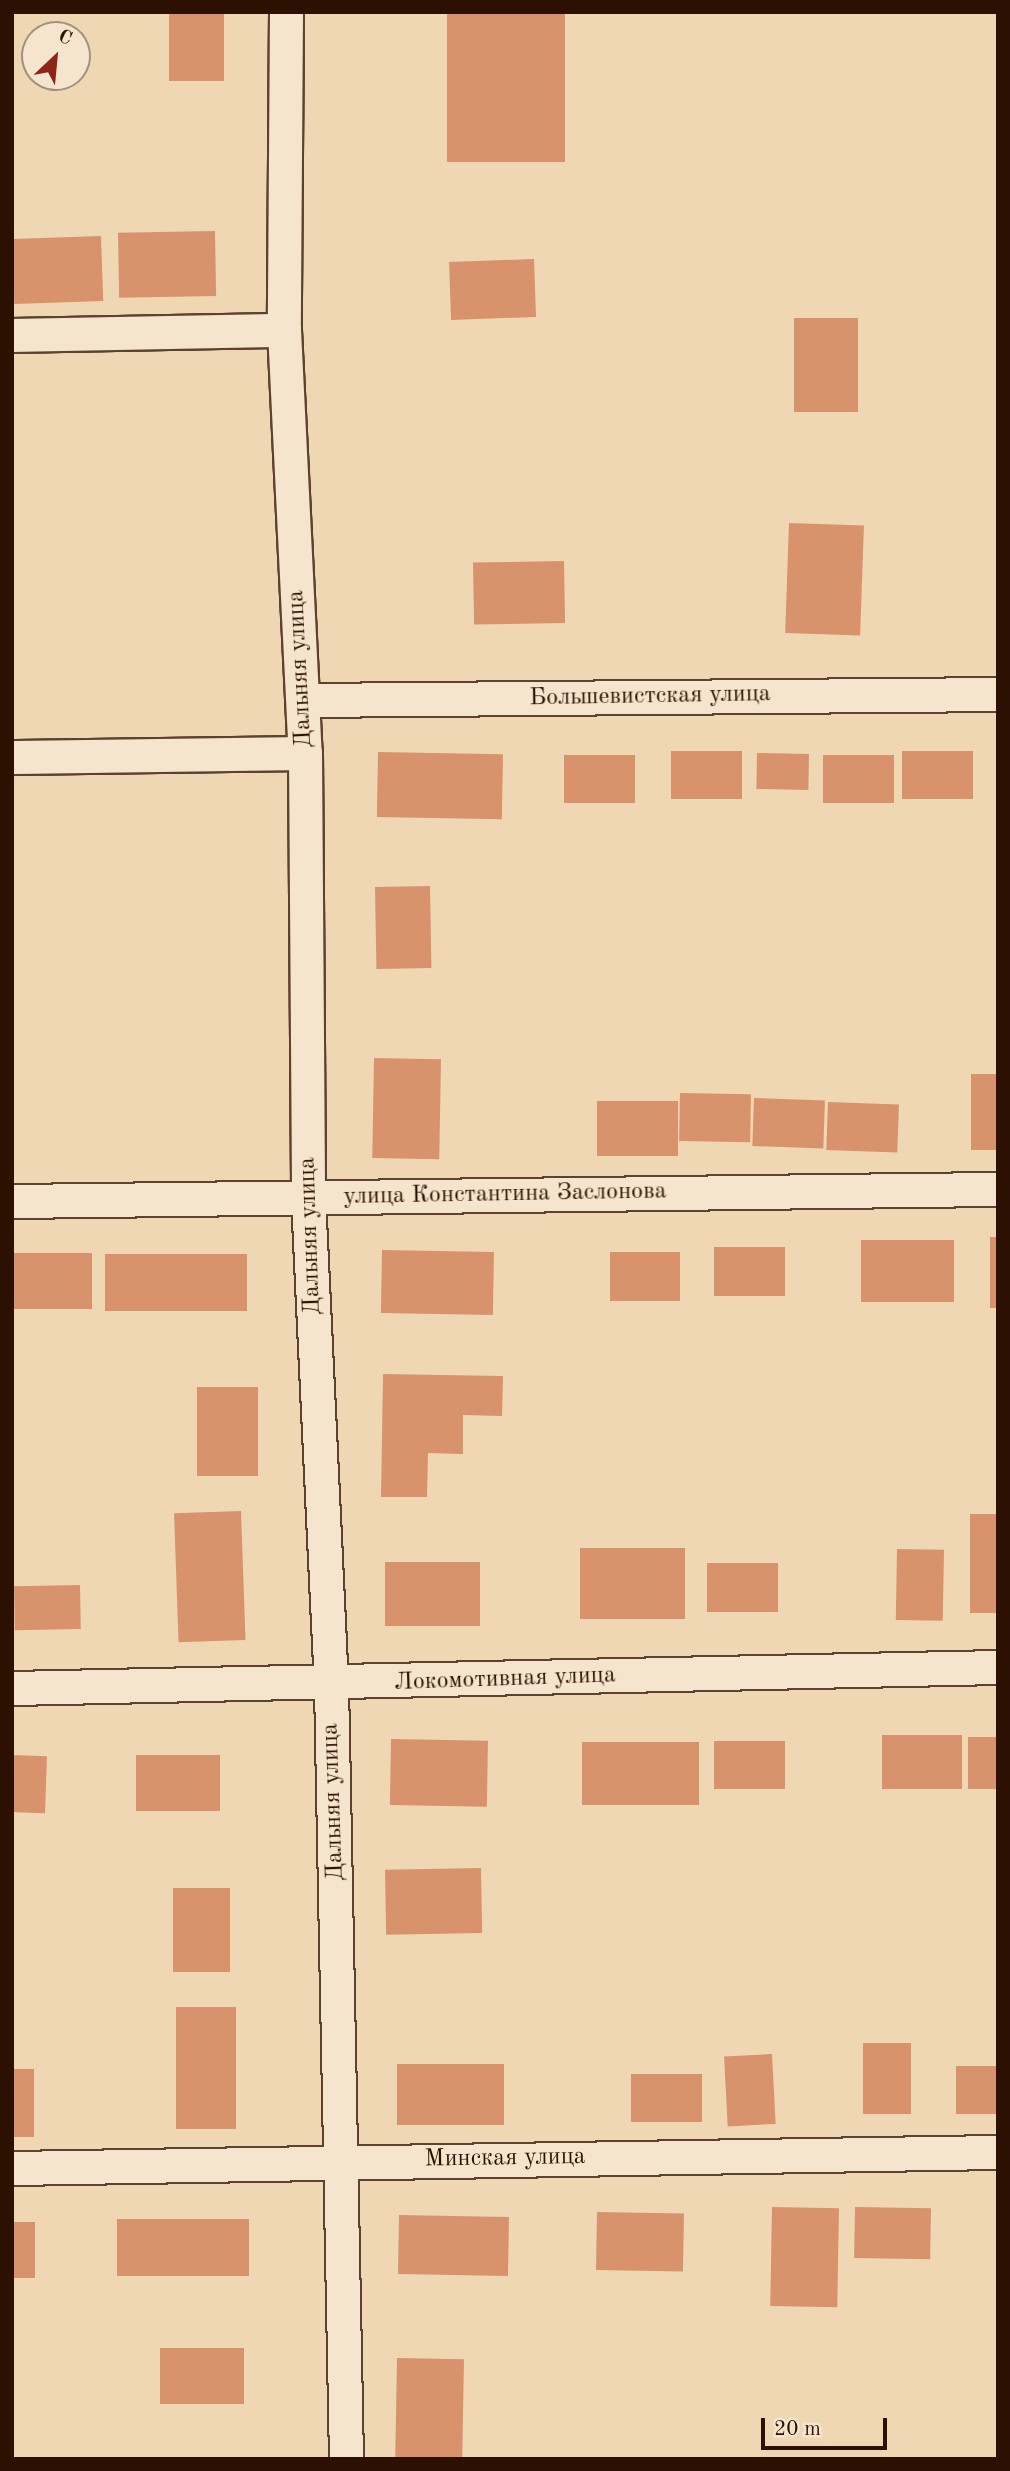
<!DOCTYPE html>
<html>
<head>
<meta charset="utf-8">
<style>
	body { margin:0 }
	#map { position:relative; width:1010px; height:2471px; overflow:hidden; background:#efd7b3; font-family:"Old Standard TT",serif }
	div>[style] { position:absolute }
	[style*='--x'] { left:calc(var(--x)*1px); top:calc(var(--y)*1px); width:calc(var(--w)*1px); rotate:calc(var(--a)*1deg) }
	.building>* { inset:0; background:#d8936d; transform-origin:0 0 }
	.roads { filter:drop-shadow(2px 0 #5d422e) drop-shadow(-2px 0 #5d422e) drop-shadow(0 2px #5d422e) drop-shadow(0 -2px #5d422e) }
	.street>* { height:33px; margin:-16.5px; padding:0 16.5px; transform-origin:16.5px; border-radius:16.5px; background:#f5e5ce }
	span { translate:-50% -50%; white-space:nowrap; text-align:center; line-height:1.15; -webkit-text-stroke:5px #f5e5ce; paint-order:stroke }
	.street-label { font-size:24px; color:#2c1001 }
	.frame { position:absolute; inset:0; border:14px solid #2c1001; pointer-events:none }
	.north { position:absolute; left:21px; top:21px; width:70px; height:70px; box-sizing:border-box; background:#f5e5ce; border:2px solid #a5907c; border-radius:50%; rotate:26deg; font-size:19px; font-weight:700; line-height:28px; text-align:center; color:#2c1001 }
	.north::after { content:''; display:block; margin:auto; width:24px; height:32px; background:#8f2418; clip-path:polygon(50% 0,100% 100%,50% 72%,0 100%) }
	.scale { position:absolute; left:761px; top:2418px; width:126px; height:32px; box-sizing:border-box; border:4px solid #2c1001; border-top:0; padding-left:9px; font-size:21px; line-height:24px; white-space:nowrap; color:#2c1001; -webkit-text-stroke:5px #f5e5ce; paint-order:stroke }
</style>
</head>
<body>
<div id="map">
	<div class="building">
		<div style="left:169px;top:12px;width:55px;height:69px"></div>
		<div style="left:447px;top:12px;width:118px;height:150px"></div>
		<div style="left:215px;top:231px;width:65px;height:97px;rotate:89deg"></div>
		<div style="left:101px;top:236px;width:65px;height:89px;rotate:88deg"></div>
		<div style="left:534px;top:259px;width:58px;height:85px;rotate:88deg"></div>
		<div style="left:794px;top:318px;width:64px;height:94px"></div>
		<div style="left:789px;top:523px;width:75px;height:110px;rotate:2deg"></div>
		<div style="left:564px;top:561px;width:62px;height:91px;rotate:89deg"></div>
		<div style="left:742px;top:751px;width:48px;height:71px;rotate:90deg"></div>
		<div style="left:902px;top:751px;width:71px;height:48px"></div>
		<div style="left:378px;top:752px;width:125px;height:65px;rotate:1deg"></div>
		<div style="left:757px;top:753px;width:52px;height:36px;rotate:1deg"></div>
		<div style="left:564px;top:755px;width:71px;height:48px"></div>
		<div style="left:823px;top:755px;width:71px;height:48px"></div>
		<div style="left:430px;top:886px;width:82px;height:55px;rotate:89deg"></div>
		<div style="left:374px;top:1058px;width:67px;height:100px;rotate:1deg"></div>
		<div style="left:971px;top:1074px;width:27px;height:76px"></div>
		<div style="left:680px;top:1093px;width:71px;height:48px;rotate:1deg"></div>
		<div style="left:754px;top:1098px;width:71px;height:48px;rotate:2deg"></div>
		<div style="left:597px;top:1101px;width:81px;height:55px"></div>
		<div style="left:828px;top:1102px;width:71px;height:48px;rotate:2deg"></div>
		<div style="left:990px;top:1237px;width:8px;height:71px"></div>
		<div style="left:954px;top:1240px;width:62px;height:93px;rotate:90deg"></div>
		<div style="left:785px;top:1247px;width:49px;height:71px;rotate:90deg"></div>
		<div style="left:382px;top:1250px;width:112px;height:63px;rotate:1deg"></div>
		<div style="left:610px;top:1252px;width:70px;height:49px"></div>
		<div style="left:12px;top:1253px;width:80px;height:56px"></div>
		<div style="left:105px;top:1254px;width:142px;height:57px"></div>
		<div style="clip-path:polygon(383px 1374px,503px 1376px,502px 1416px,463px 1415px,463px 1454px,428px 1453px,427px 1497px,381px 1497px)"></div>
		<div style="left:197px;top:1387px;width:61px;height:89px"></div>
		<div style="left:241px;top:1511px;width:129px;height:67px;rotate:88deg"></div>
		<div style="left:970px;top:1514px;width:28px;height:99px"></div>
		<div style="left:685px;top:1548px;width:71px;height:105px;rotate:90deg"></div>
		<div style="left:897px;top:1549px;width:47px;height:71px;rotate:1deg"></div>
		<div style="left:385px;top:1562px;width:95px;height:64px"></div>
		<div style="left:778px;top:1563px;width:49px;height:71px;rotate:90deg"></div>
		<div style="left:80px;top:1585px;width:44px;height:66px;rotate:89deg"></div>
		<div style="left:882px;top:1735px;width:80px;height:54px"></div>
		<div style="left:968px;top:1737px;width:30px;height:52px"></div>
		<div style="left:391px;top:1739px;width:97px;height:66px;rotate:1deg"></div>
		<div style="left:714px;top:1741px;width:71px;height:48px"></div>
		<div style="left:582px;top:1742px;width:117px;height:63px"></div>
		<div style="left:12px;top:1755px;width:35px;height:57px;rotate:2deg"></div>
		<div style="left:136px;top:1755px;width:84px;height:56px"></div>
		<div style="left:481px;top:1868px;width:65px;height:96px;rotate:89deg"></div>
		<div style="left:173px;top:1888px;width:57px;height:84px"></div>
		<div style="left:176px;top:2007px;width:60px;height:122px"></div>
		<div style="left:863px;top:2043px;width:48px;height:71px"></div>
		<div style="left:772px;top:2054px;width:70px;height:48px;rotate:87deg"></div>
		<div style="left:397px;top:2064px;width:107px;height:61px"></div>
		<div style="left:956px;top:2066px;width:42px;height:48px"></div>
		<div style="left:12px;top:2069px;width:22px;height:68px"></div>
		<div style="left:702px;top:2074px;width:48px;height:71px;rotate:90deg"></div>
		<div style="left:772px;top:2207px;width:67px;height:99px;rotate:1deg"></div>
		<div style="left:855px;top:2207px;width:76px;height:51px;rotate:1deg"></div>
		<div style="left:597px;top:2212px;width:87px;height:58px;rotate:1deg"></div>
		<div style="left:399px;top:2215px;width:110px;height:59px;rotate:1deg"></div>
		<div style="left:117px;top:2219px;width:132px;height:57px"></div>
		<div style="left:12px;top:2222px;width:23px;height:56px"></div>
		<div style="left:160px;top:2348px;width:84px;height:56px"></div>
		<div style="left:397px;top:2358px;width:67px;height:99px;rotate:1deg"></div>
	</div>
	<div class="roads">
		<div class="street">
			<div style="--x:286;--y:12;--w:318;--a:90.4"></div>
			<div style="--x:284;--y:330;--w:424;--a:87.2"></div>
			<div style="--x:305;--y:753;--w:445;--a:89.6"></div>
			<div style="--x:308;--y:1198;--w:488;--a:87.3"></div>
			<div style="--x:331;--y:1685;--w:774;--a:88.89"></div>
			<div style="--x:12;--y:335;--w:272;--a:-1.1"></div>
			<div style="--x:303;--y:700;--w:695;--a:-0.49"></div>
			<div style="--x:12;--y:757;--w:293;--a:-0.8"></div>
			<div style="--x:12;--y:1201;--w:986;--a:-0.7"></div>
			<div style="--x:12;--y:1688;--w:986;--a:-1.22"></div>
			<div style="--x:12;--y:2168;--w:986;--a:-0.93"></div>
		</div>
	</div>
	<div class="street-label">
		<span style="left:301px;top:669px;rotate:-93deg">Дальняя улица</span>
		<span style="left:650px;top:697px;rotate:-1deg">Большевистская улица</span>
		<span style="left:505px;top:1195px;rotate:-1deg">улица Константина Заслонова</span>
		<span style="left:311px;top:1236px;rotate:-92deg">Дальняя улица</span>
		<span style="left:505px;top:1680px;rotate:-2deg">Локомотивная улица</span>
		<span style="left:334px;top:1802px;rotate:-92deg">Дальняя улица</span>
		<span style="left:505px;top:2159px;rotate:-1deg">Минская улица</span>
	</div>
	<div class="frame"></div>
	<div class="north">С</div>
	<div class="scale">20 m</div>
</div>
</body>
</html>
